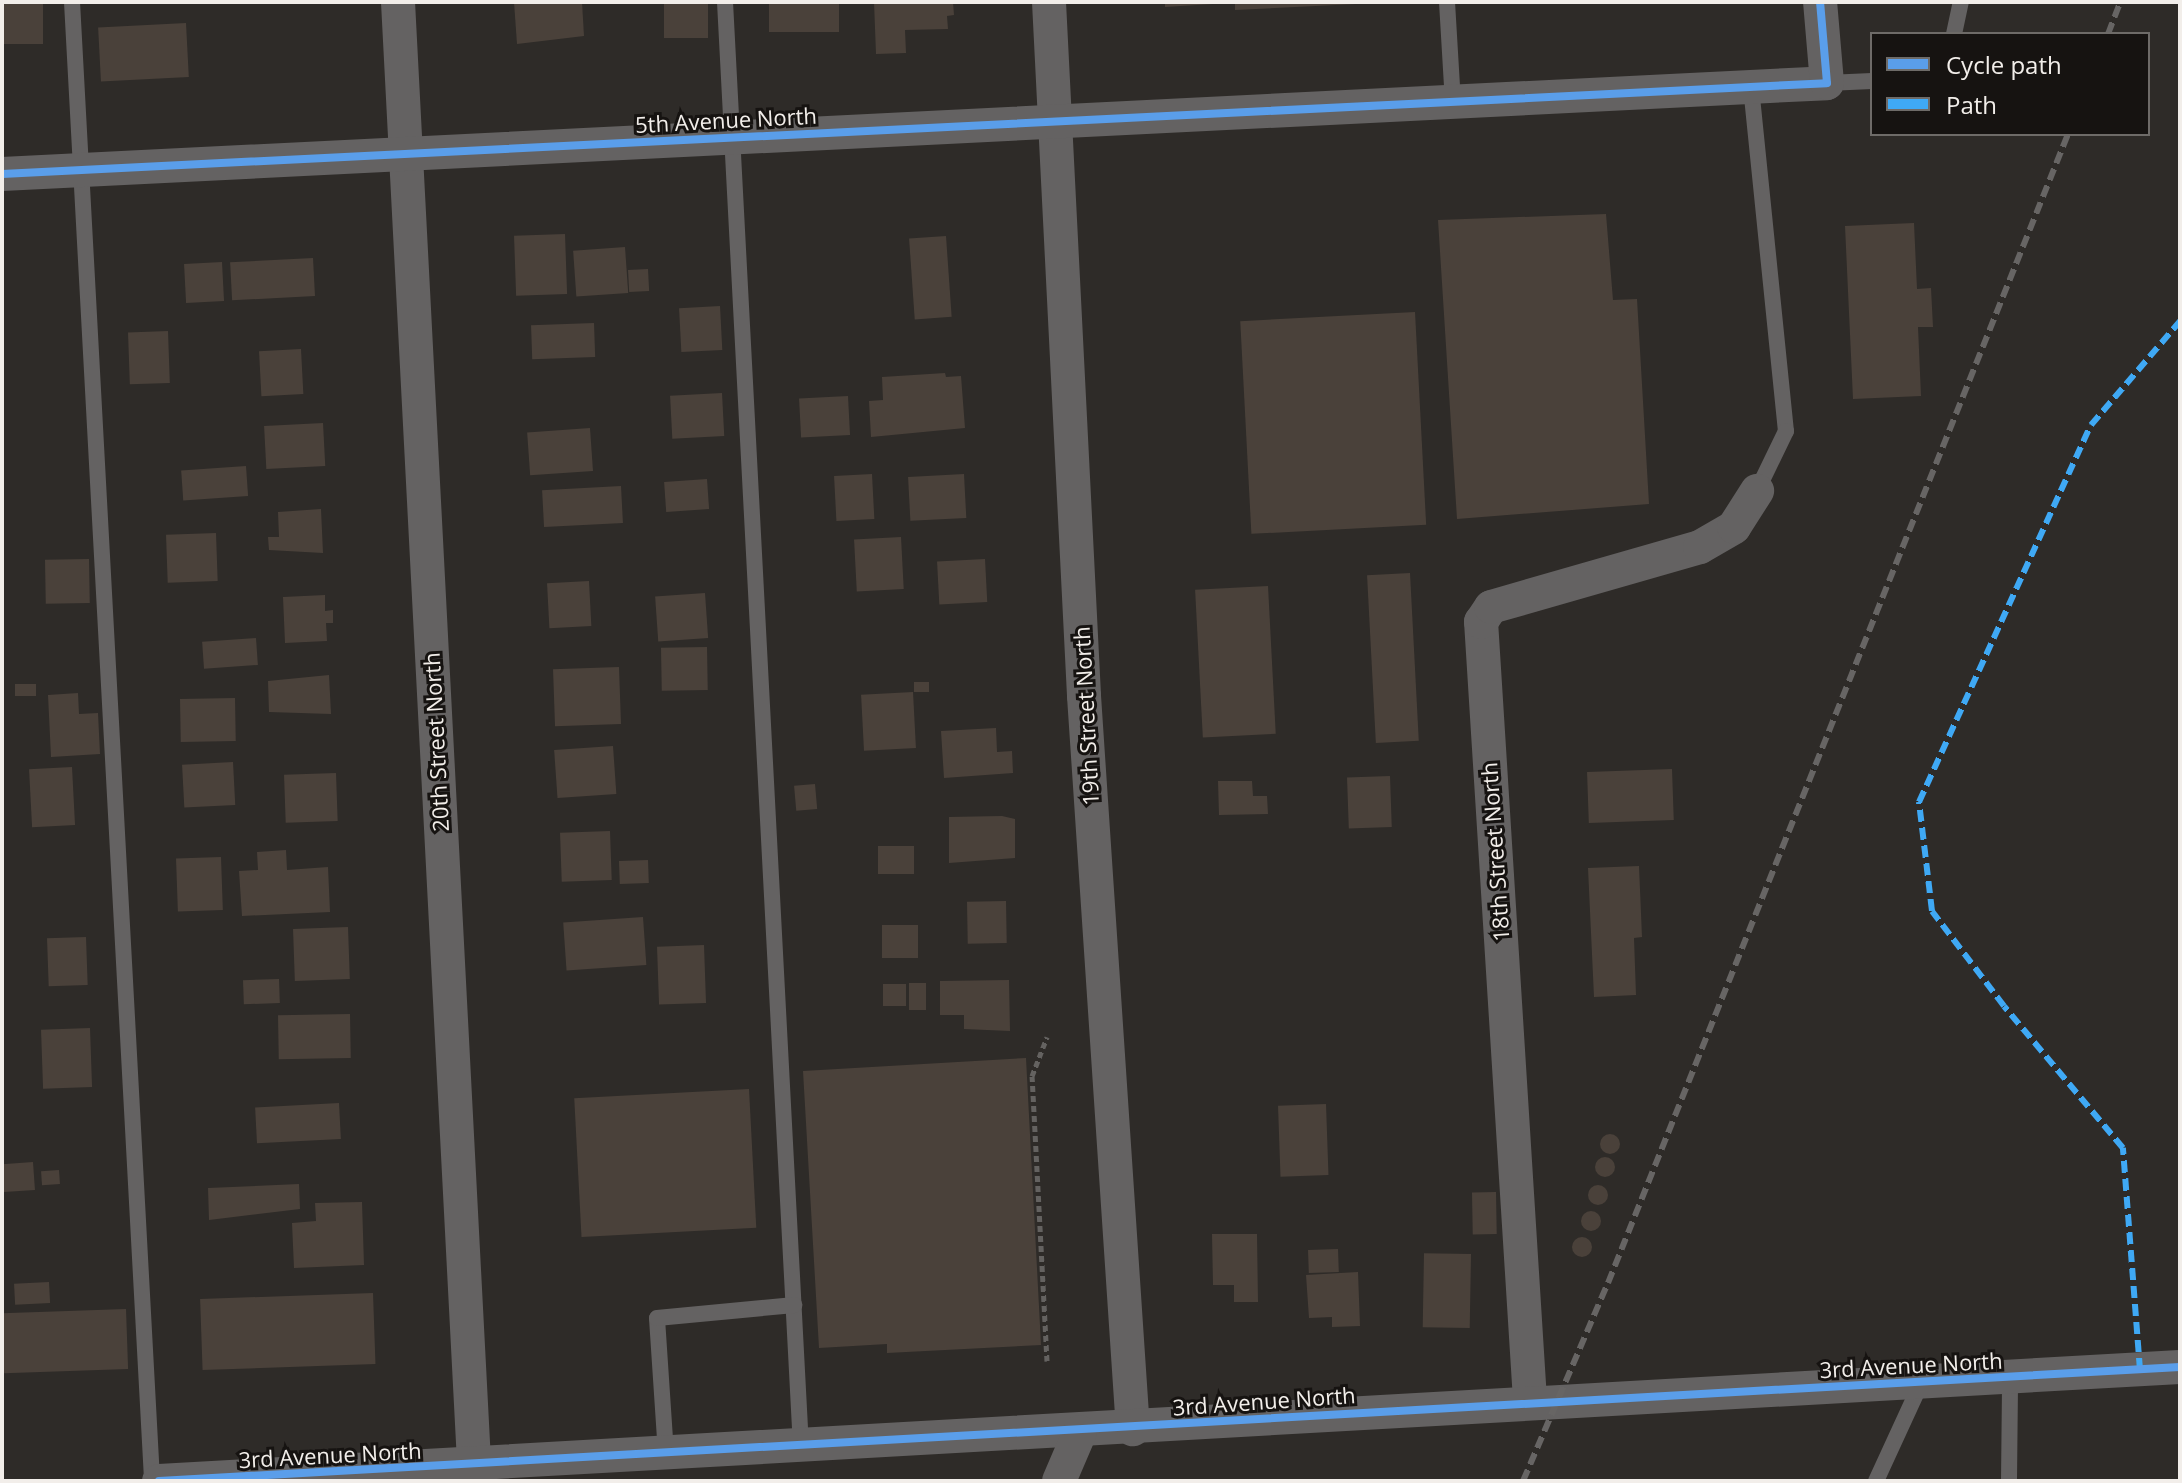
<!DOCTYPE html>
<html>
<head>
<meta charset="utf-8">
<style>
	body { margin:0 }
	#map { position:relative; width:2182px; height:1483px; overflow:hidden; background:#2e2b28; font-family:"Open Sans",sans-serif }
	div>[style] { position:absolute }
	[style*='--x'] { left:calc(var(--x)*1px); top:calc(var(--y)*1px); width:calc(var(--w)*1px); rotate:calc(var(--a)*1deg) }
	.building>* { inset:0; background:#4a413a; transform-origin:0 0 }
	.round { border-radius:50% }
	.path>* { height:5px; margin-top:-2.5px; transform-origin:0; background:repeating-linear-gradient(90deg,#646260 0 6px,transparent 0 10px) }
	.lane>* { height:16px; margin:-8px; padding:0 8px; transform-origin:8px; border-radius:8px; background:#646262 }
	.street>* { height:34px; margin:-17px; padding:0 17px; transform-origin:17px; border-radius:17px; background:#646262 }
	.rail>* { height:6px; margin-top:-3px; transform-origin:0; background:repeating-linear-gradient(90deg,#676564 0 12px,transparent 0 18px) }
	.quiet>* { height:6px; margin-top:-3px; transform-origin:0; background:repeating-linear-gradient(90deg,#3fa9f5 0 12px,transparent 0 18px) }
	.cycleway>* { height:8px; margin:-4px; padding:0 4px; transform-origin:4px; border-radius:4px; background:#5a9eea }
	span { translate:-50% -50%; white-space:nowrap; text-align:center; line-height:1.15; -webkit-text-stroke:6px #161311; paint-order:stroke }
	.street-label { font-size:22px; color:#f2eeea }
	.frame { position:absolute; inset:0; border:4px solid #f2eeea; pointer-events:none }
	.legend { position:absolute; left:1870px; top:32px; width:280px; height:104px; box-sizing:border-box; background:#161311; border:2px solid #6e6b68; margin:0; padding:10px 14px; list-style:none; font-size:24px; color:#f2eeea }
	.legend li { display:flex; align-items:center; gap:16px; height:40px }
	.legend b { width:40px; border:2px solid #6e6b68 }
</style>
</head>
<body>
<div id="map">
	<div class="building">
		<div style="left:2px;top:2px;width:41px;height:42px"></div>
		<div style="clip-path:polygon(514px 2px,582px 2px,584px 36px,517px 44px)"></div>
		<div style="left:664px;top:2px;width:44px;height:36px"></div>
		<div style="left:769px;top:2px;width:70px;height:30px"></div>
		<div style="clip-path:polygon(874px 2px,953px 2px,954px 15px,947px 16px,948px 29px,905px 30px,906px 53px,876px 54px)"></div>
		<div style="clip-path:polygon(1165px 2px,1213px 2px,1213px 4px,1165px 7px)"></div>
		<div style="clip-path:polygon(1235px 2px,1356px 2px,1356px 4px,1235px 10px)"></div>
		<div style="left:186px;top:23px;width:54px;height:88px;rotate:87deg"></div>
		<div style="clip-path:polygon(1606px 214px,1613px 300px,1637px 299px,1649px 504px,1457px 519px,1438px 220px)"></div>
		<div style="clip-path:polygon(1914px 223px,1917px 289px,1931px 288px,1933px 327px,1918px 327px,1921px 396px,1853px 399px,1845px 226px)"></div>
		<div style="left:565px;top:234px;width:60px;height:51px;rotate:88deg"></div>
		<div style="left:946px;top:236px;width:81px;height:37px;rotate:86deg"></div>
		<div style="left:625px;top:247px;width:46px;height:52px;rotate:86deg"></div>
		<div style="left:313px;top:258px;width:38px;height:83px;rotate:87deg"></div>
		<div style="left:222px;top:262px;width:39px;height:38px;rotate:87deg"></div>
		<div style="left:648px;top:269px;width:22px;height:20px;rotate:87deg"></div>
		<div style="left:720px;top:306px;width:44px;height:41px;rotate:87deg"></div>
		<div style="left:1415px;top:312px;width:213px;height:175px;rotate:87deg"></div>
		<div style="left:594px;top:323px;width:34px;height:63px;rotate:88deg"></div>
		<div style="left:168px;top:331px;width:52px;height:40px;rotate:88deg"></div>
		<div style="left:301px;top:349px;width:45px;height:42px;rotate:87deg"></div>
		<div style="clip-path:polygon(945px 373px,946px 377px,961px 376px,965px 428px,871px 437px,869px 401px,883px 400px,882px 377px)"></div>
		<div style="left:722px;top:393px;width:43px;height:52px;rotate:87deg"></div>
		<div style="left:848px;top:396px;width:39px;height:49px;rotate:87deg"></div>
		<div style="left:323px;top:423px;width:43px;height:59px;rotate:87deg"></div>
		<div style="left:590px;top:428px;width:43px;height:63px;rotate:86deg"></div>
		<div style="left:246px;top:466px;width:30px;height:65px;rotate:86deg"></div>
		<div style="left:872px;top:474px;width:45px;height:38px;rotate:87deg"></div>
		<div style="left:964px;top:474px;width:44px;height:56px;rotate:87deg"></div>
		<div style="left:707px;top:479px;width:30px;height:43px;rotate:86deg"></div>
		<div style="left:621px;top:486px;width:37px;height:79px;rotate:87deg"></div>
		<div style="clip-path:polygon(321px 509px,323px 553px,269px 550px,268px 537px,279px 537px,278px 512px)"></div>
		<div style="left:216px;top:533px;width:48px;height:50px;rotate:88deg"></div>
		<div style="left:901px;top:537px;width:52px;height:47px;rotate:87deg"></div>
		<div style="left:89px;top:559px;width:44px;height:44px;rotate:89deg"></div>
		<div style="left:985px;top:559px;width:43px;height:48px;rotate:87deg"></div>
		<div style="left:1410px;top:573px;width:168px;height:43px;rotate:87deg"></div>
		<div style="left:589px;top:581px;width:45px;height:42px;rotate:87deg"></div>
		<div style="left:1268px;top:586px;width:148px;height:73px;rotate:87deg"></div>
		<div style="left:705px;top:593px;width:45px;height:50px;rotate:86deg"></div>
		<div style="clip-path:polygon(325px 595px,325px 611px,333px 610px,333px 623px,326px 623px,327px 641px,285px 643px,283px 597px)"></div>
		<div style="left:256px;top:638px;width:27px;height:54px;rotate:86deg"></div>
		<div style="left:707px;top:647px;width:43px;height:46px;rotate:89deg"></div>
		<div style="left:619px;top:667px;width:57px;height:66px;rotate:88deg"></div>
		<div style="clip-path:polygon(329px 675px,331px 714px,269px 712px,268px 681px)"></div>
		<div style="left:929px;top:682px;width:10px;height:15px;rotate:90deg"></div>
		<div style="left:36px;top:684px;width:12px;height:21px;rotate:90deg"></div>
		<div style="left:913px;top:692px;width:56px;height:52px;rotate:87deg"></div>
		<div style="clip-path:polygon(78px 693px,79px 714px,98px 713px,100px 754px,51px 757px,48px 695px)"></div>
		<div style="left:235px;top:698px;width:43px;height:55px;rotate:89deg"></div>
		<div style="clip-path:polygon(996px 728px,997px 752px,1012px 751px,1013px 773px,944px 778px,941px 731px)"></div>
		<div style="left:613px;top:746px;width:48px;height:59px;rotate:86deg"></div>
		<div style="left:233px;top:762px;width:43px;height:51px;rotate:87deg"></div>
		<div style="left:72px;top:767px;width:58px;height:43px;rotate:87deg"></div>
		<div style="left:1672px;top:769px;width:51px;height:85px;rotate:88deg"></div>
		<div style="left:336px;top:773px;width:48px;height:52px;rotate:88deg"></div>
		<div style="left:1390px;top:776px;width:51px;height:43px;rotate:88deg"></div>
		<div style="clip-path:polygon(1218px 781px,1252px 781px,1253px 796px,1267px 796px,1268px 814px,1219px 815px)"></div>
		<div style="left:815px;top:784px;width:25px;height:21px;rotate:85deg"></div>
		<div style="clip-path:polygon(1002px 816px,1015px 819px,1015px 858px,949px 863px,949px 817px)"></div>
		<div style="left:610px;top:831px;width:49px;height:50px;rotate:88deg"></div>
		<div style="left:878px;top:846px;width:36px;height:28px"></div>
		<div style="clip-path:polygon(286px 850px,287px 870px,328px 867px,330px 912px,242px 916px,239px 871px,258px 870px,257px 852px)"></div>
		<div style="left:221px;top:857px;width:53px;height:45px;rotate:88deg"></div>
		<div style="left:648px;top:860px;width:23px;height:29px;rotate:88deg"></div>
		<div style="clip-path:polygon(1639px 866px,1642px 937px,1634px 938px,1636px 995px,1594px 997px,1588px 868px)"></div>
		<div style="left:1006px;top:901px;width:42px;height:39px;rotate:89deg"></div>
		<div style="left:643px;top:917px;width:48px;height:80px;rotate:86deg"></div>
		<div style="left:882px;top:925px;width:36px;height:33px"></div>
		<div style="left:348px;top:927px;width:52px;height:55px;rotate:88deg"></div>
		<div style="left:86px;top:937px;width:48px;height:39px;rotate:88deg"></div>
		<div style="left:704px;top:945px;width:58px;height:47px;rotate:88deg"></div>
		<div style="left:279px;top:979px;width:24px;height:36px;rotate:88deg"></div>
		<div style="clip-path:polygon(1009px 980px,1010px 1031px,964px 1029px,964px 1015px,940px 1015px,940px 981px)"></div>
		<div style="left:926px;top:983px;width:27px;height:17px;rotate:90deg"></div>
		<div style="left:906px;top:984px;width:22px;height:23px;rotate:90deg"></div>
		<div style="left:350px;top:1014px;width:44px;height:72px;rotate:89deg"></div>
		<div style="left:90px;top:1028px;width:59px;height:49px;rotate:88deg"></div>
		<div style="clip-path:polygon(1026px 1058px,1041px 1345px,887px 1353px,887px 1344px,819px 1348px,803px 1071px)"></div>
		<div style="left:749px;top:1089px;width:139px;height:175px;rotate:87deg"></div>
		<div style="left:339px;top:1103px;width:36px;height:84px;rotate:87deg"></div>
		<div style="left:1326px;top:1104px;width:71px;height:48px;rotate:88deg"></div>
		<div class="round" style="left:1600px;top:1134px;width:20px;height:20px"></div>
		<div class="round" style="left:1595px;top:1157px;width:20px;height:20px"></div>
		<div style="left:33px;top:1162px;width:28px;height:31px;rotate:86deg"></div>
		<div style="left:59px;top:1170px;width:14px;height:18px;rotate:86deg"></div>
		<div style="clip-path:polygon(299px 1184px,300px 1209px,209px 1220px,208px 1188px)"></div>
		<div class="round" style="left:1588px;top:1185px;width:20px;height:20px"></div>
		<div style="left:1496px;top:1192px;width:42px;height:24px;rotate:89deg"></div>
		<div style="clip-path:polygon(362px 1202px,364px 1265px,294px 1268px,292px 1223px,316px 1221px,315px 1203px)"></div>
		<div class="round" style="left:1581px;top:1211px;width:20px;height:20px"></div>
		<div style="clip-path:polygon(1212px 1234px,1257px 1234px,1258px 1302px,1234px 1302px,1234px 1285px,1213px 1285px)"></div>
		<div class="round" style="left:1572px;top:1237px;width:20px;height:20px"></div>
		<div style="left:1338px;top:1249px;width:23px;height:30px;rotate:88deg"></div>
		<div style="left:1471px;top:1254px;width:74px;height:47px;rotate:91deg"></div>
		<div style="clip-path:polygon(1358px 1272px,1360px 1326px,1332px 1327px,1332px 1317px,1309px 1318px,1306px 1275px)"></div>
		<div style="left:49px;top:1282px;width:21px;height:35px;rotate:87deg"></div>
		<div style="left:373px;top:1293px;width:71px;height:173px;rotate:88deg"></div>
		<div style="left:126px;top:1309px;width:60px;height:124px;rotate:88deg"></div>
	</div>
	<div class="path">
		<div style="--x:1047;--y:1361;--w:285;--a:-93"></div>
		<div style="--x:1032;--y:1076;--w:42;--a:-69"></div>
	</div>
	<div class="lane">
		<div style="--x:72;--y:2;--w:1481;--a:86.9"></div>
		<div style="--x:725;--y:2;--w:1446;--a:86.99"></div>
		<div style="--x:1447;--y:2;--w:100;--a:86.6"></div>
		<div style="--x:1954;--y:34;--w:33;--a:-78"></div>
		<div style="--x:1827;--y:83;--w:45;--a:-2.5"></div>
		<div style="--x:1751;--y:87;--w:346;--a:84.2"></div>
		<div style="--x:1786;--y:431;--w:67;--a:115.8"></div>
		<div style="--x:666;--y:1454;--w:136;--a:-93.8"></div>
		<div style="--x:657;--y:1318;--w:138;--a:-5.4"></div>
		<div style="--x:1876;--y:1481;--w:108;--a:-65.3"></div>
		<div style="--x:2009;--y:1481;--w:103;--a:-89.4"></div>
	</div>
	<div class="street">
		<div style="--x:398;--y:2;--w:1481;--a:87.02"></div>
		<div style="--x:1049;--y:2;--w:695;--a:87.11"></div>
		<div style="--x:1084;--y:696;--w:735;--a:86.18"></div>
		<div style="--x:2;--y:174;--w:1827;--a:-2.85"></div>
		<div style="--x:1827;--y:83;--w:81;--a:-94.9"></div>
		<div style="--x:1530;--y:1400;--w:780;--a:-93.6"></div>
		<div style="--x:1481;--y:622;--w:18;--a:-56"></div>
		<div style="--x:1491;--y:607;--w:217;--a:-16"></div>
		<div style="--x:1700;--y:547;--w:39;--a:-30"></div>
		<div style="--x:1734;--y:527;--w:43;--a:-57.4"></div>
		<div style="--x:159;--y:1481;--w:2024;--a:-3.23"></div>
		<div style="--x:1059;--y:1481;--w:53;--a:-66.8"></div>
	</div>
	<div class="rail">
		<div style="--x:2108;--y:34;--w:34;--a:-69"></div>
		<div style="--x:1523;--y:1481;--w:215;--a:-66.8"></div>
		<div style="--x:1608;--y:1283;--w:1238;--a:-68.18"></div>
	</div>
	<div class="quiet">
		<div style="--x:2140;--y:1370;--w:223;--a:-94.4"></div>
		<div style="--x:2123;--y:1148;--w:185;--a:-130"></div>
		<div style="--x:2004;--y:1006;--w:119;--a:-127.2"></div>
		<div style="--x:1932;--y:911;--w:110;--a:-96.8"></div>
		<div style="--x:1919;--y:802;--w:414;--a:-65.5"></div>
		<div style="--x:2091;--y:425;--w:137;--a:-49.4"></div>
	</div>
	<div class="cycleway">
		<div style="--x:2;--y:174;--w:1827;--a:-2.85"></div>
		<div style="--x:1827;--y:83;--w:81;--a:-94.9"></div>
		<div style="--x:159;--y:1481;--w:2024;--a:-3.23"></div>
	</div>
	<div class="street-label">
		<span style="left:726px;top:120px;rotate:-3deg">5th Avenue North</span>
		<span style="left:1086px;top:716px;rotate:-93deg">19th Street North</span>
		<span style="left:436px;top:742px;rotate:-93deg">20th Street North</span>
		<span style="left:1495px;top:852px;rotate:-94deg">18th Street North</span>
		<span style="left:1911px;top:1365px;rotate:-3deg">3rd Avenue North</span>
		<span style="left:1264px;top:1401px;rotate:-4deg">3rd Avenue North</span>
		<span style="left:330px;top:1455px;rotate:-3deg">3rd Avenue North</span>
	</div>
	<div class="frame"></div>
	<ul class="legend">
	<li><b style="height:10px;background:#5a9eea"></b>Cycle path</li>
	<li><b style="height:10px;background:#3fa9f5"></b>Path</li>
	</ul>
</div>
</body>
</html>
